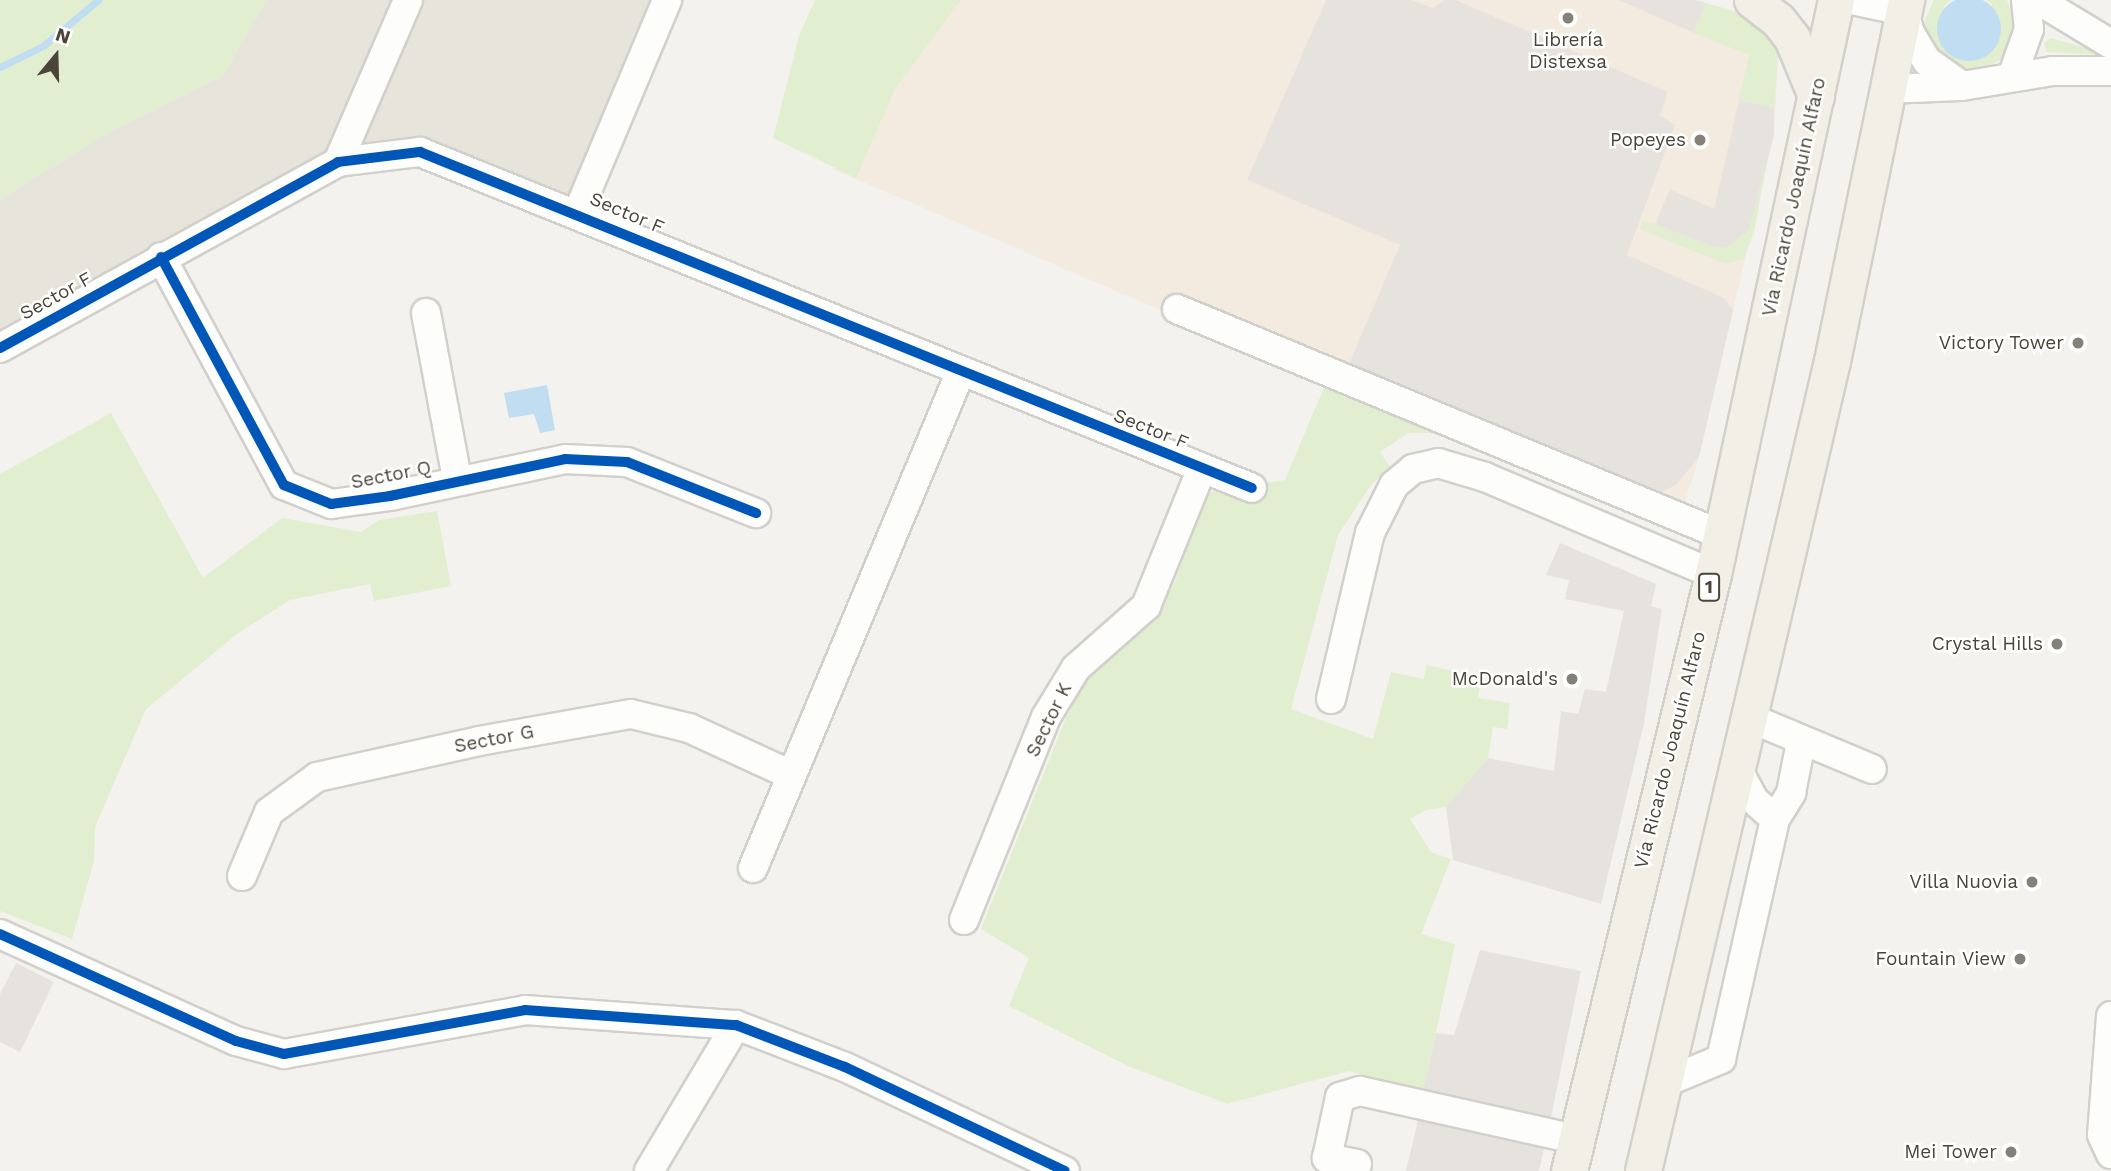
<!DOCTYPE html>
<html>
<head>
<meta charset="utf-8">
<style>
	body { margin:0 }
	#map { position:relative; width:2111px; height:1171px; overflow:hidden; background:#f4f2ee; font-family:"Work Sans",sans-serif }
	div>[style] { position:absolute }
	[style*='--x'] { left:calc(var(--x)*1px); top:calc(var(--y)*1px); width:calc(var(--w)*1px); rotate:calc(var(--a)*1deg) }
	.residential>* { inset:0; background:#e7e4dc }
	.commercial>* { inset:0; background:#f3ebdf }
	.green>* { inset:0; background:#e1eecf }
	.parking>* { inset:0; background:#e6e3df }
	.water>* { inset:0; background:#c0ddf1 }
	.round { border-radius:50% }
	.stream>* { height:7px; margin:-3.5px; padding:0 3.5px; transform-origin:3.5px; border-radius:3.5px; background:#c0ddf1 }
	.roads { filter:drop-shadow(2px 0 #d2d0cb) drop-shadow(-2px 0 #d2d0cb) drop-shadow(0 2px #d2d0cb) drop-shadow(0 -2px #d2d0cb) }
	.minor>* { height:28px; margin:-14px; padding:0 14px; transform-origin:14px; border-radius:14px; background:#fdfdfc }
	.major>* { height:35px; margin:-17.5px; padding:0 17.5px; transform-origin:17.5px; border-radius:17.5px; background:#f2efe6 }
	.cycleway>* { height:10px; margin:-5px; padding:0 5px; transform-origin:5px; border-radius:5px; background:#0057b8 }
	.dots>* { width:19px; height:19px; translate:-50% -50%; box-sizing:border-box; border:4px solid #fff; border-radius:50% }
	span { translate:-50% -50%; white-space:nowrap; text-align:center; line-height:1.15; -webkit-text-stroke:5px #fff; paint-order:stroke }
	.shield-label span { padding:2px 5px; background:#fff; border:2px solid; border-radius:5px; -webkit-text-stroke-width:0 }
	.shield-label { font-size:18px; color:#4b4439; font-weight:700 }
	.poi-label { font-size:19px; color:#4b4439 }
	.right { translate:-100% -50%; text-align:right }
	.street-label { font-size:19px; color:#4b4439 }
	.north { position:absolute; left:21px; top:21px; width:70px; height:70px; -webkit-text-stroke:5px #fff; paint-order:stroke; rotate:19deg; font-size:19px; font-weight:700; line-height:28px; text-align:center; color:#4b4439 }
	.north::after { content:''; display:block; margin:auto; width:24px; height:32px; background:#4b4439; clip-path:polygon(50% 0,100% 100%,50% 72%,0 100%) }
</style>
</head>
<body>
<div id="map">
	<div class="residential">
		<div style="clip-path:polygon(267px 0,667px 0,578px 212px,420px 152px,338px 162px,0 348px,0 199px,113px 130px,222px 76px)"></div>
	</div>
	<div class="commercial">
		<div style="clip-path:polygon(928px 0,1696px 0,1751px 16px,1778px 54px,1774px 135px,1699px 457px,1675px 532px,833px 169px,886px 57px)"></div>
	</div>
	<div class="green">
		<div style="clip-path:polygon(0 0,267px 0,222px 76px,113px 130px,0 199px)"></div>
		<div style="clip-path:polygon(815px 0,961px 0,895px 89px,856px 178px,773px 138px,799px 36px)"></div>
		<div style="clip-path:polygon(1934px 0,1951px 0,1944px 6px,1951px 56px,1973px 61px,1992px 4px,1986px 0,2007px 0,2016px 28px,2006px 56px,1980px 72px,1965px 73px,1939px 61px,1925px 35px,1925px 20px)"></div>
		<div style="clip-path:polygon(1705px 3px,1751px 16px,1772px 31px,1778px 54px,1774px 108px,1739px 100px,1749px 55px,1694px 33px)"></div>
		<div style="clip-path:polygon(2051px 38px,2101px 52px,2102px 55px,2047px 52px,2044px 43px)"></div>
		<div style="clip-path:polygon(1772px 135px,1754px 233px,1743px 259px,1725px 264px,1640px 229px,1643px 221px,1655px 224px,1715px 248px,1758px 197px)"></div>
		<div style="clip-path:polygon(1328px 378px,1454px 433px,1408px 433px,1380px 452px,1390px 467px,1371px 485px,1338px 535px,1291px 709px,1373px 739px,1391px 672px,1424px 679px,1426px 665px,1454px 671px,1460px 683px,1480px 685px,1478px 698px,1510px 703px,1507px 729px,1493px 727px,1488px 758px,1446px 807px,1426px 810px,1410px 819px,1431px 852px,1451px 859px,1421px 934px,1455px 944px,1423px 1092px,1349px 1071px,1227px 1104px,1128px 1066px,1009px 1006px,1029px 958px,981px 929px,1066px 718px,1090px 673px,1156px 615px,1175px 582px,1205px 493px,1285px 480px)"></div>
		<div style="clip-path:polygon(111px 413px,203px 578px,282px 518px,361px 532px,379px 520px,437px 511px,451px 586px,374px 601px,370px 584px,290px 600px,237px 634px,146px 709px,95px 827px,94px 861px,72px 939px,0 911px,0 474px)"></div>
	</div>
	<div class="parking">
		<div style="clip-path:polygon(1326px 0,1412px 0,1433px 8px,1444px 0,1456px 0,1668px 92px,1660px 115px,1675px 125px,1627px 255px,1724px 298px,1733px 310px,1699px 457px,1676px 485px,1661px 492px,1636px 492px,1347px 368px,1400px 245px,1247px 180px)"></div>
		<div style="clip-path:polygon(1619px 0,1695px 0,1705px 3px,1694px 33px)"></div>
		<div style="clip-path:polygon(1739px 100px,1774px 108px,1774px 135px,1749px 229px,1730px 245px,1716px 248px,1655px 224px,1670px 189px,1714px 209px)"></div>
		<div style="clip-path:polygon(1560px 543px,1656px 584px,1651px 606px,1662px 609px,1644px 723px,1601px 904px,1453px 860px,1446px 807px,1488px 758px,1554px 771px,1561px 711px,1578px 714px,1585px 689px,1606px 692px,1624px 611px,1565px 599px,1569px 580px,1546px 575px)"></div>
		<div style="clip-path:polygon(1480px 950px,1581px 971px,1550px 1122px,1423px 1092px,1436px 1033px,1454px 1035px)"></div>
		<div style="clip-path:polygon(16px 963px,54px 982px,20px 1052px,0 1042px,0 994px)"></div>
		<div style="clip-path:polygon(1419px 1116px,1546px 1140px,1539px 1171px,1406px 1171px)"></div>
	</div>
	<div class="water">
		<div class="round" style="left:1937px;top:-3px;width:64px;height:64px"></div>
		<div style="clip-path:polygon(547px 385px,555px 430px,540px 433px,534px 414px,509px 418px,504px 393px)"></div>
	</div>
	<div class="stream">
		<div style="--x:0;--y:67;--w:48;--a:-26"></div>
		<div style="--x:43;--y:46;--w:72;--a:-39.9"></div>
	</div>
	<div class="roads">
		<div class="minor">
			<div style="--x:1852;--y:0;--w:53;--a:11.9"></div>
			<div style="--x:2038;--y:0;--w:85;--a:31.1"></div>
			<div style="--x:1904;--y:11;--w:23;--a:75"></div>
			<div style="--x:1910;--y:33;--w:33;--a:59"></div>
			<div style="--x:1927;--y:61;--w:43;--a:35.5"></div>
			<div style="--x:1962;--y:86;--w:92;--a:-9.4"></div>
			<div style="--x:2053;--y:71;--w:58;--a:0"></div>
			<div style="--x:2012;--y:77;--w:51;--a:-70.5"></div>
			<div style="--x:2029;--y:29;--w:29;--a:-96"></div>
			<div style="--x:1886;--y:89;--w:74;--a:-2.3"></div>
			<div style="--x:338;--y:162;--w:176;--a:-66.6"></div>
			<div style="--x:578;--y:212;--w:230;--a:-67.2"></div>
			<div style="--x:161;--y:257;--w:259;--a:61.7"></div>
			<div style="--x:284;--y:485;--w:51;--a:22"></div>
			<div style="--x:331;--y:504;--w:60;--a:-7.7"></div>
			<div style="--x:390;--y:496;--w:179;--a:-11.9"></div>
			<div style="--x:565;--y:459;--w:62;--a:2.8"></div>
			<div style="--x:627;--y:462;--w:139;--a:21.6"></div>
			<div style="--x:1177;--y:309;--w:590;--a:22.52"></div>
			<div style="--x:426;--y:313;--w:169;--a:79.4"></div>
			<div style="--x:0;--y:348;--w:386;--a:-28.8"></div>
			<div style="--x:338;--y:162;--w:83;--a:-7"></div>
			<div style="--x:420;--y:152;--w:897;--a:21.99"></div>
			<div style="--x:1331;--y:699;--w:171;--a:-76.8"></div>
			<div style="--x:1370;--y:533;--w:54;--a:-63.4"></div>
			<div style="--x:1394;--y:485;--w:25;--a:-40"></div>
			<div style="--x:1413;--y:469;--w:26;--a:-13"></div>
			<div style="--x:1438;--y:463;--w:49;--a:16.6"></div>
			<div style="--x:1485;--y:477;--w:248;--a:23"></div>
			<div style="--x:1750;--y:718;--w:132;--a:22.7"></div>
			<div style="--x:1775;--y:819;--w:31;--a:-58"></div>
			<div style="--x:1791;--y:793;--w:52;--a:-78.9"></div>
			<div style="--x:753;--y:868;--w:539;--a:-67.29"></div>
			<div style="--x:242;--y:876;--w:69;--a:-67.1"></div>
			<div style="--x:269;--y:812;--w:59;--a:-36.1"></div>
			<div style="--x:317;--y:777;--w:166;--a:-12.5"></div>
			<div style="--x:479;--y:741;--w:154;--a:-10.1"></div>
			<div style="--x:631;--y:714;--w:60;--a:13.6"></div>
			<div style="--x:689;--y:728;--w:112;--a:24.7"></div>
			<div style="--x:964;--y:920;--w:219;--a:-68"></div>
			<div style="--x:1046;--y:717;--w:57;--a:-58.5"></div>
			<div style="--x:1076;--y:668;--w:94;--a:-41.5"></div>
			<div style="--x:1146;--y:606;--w:149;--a:-67.9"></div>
			<div style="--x:0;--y:934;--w:259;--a:24.4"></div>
			<div style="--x:236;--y:1041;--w:50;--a:15.2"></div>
			<div style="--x:284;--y:1054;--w:245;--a:-10.3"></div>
			<div style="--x:525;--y:1010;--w:212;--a:4.1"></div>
			<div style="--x:736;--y:1025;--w:117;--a:21.1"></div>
			<div style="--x:845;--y:1067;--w:243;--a:25.3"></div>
			<div style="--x:2111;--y:1016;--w:119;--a:94.3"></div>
			<div style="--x:2102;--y:1135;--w:21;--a:65"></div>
			<div style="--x:1664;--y:1083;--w:62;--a:-22.8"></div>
			<div style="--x:1721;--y:1059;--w:246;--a:-77.3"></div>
			<div style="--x:1775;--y:819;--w:28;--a:-138"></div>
			<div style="--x:1754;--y:800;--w:34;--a:-118"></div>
			<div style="--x:1357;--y:1164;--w:31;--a:-169"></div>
			<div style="--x:1327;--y:1158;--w:62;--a:-78"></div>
			<div style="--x:1340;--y:1097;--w:21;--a:-17"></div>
			<div style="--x:1360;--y:1091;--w:220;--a:12.6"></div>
			<div style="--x:649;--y:1171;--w:170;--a:-59.2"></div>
		</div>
		<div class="major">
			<div style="--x:1752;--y:0;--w:33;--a:38"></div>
			<div style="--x:1778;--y:20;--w:23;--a:52"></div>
			<div style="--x:1792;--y:38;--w:63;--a:67.5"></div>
			<div style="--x:1569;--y:1171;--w:614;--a:-76.44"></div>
			<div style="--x:1713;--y:574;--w:587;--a:-77.91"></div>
			<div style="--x:1643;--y:1171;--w:832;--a:-76.87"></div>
			<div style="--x:1832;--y:361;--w:369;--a:-78.4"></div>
		</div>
	</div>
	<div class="cycleway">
		<div style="--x:161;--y:257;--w:259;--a:61.7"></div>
		<div style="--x:284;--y:485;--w:51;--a:22"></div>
		<div style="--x:331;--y:504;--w:60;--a:-7.7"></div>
		<div style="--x:390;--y:496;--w:179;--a:-11.9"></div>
		<div style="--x:565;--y:459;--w:62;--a:2.8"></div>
		<div style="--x:627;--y:462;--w:139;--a:21.6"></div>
		<div style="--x:0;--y:348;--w:386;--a:-28.8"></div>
		<div style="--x:338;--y:162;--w:83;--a:-7"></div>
		<div style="--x:420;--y:152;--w:897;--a:21.99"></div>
		<div style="--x:0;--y:934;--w:259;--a:24.4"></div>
		<div style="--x:236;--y:1041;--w:50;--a:15.2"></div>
		<div style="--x:284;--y:1054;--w:245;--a:-10.3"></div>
		<div style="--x:525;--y:1010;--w:212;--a:4.1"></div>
		<div style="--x:736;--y:1025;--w:117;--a:21.1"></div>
		<div style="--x:845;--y:1067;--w:243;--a:25.3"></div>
	</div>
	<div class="dots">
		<div style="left:1568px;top:18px;background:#868178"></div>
		<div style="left:1700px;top:140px;background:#868178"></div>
		<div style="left:2078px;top:343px;background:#868178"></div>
		<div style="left:2057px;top:644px;background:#868178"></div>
		<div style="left:1572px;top:679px;background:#868178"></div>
		<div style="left:2032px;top:882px;background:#868178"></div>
		<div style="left:2020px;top:959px;background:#868178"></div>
		<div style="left:2011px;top:1152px;background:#868178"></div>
	</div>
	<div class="shield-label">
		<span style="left:1709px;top:587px">1</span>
	</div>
	<div class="poi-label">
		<span style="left:1568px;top:51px">Librería<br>Distexsa</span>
		<span class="right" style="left:1686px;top:140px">Popeyes</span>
		<span class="right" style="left:2064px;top:343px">Victory Tower</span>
		<span class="right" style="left:2043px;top:644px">Crystal Hills</span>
		<span class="right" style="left:1558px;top:679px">McDonald's</span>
		<span class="right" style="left:2018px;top:882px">Villa Nuovia</span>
		<span class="right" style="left:2006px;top:959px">Fountain View</span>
		<span class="right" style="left:1997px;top:1152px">Mei Tower</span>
	</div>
	<div class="street-label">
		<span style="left:1794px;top:197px;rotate:-78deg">Vía Ricardo Joaquín Alfaro</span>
		<span style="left:627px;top:213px;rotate:23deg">Sector F</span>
		<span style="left:56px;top:296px;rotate:-29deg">Sector F</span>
		<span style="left:1151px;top:429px;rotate:22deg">Sector F</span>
		<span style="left:391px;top:475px;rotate:-11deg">Sector Q</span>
		<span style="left:1049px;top:720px;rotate:-64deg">Sector K</span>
		<span style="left:494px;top:739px;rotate:-11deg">Sector G</span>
		<span style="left:1670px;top:750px;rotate:-76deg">Vía Ricardo Joaquín Alfaro</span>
	</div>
	<div class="north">N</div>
</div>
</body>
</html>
